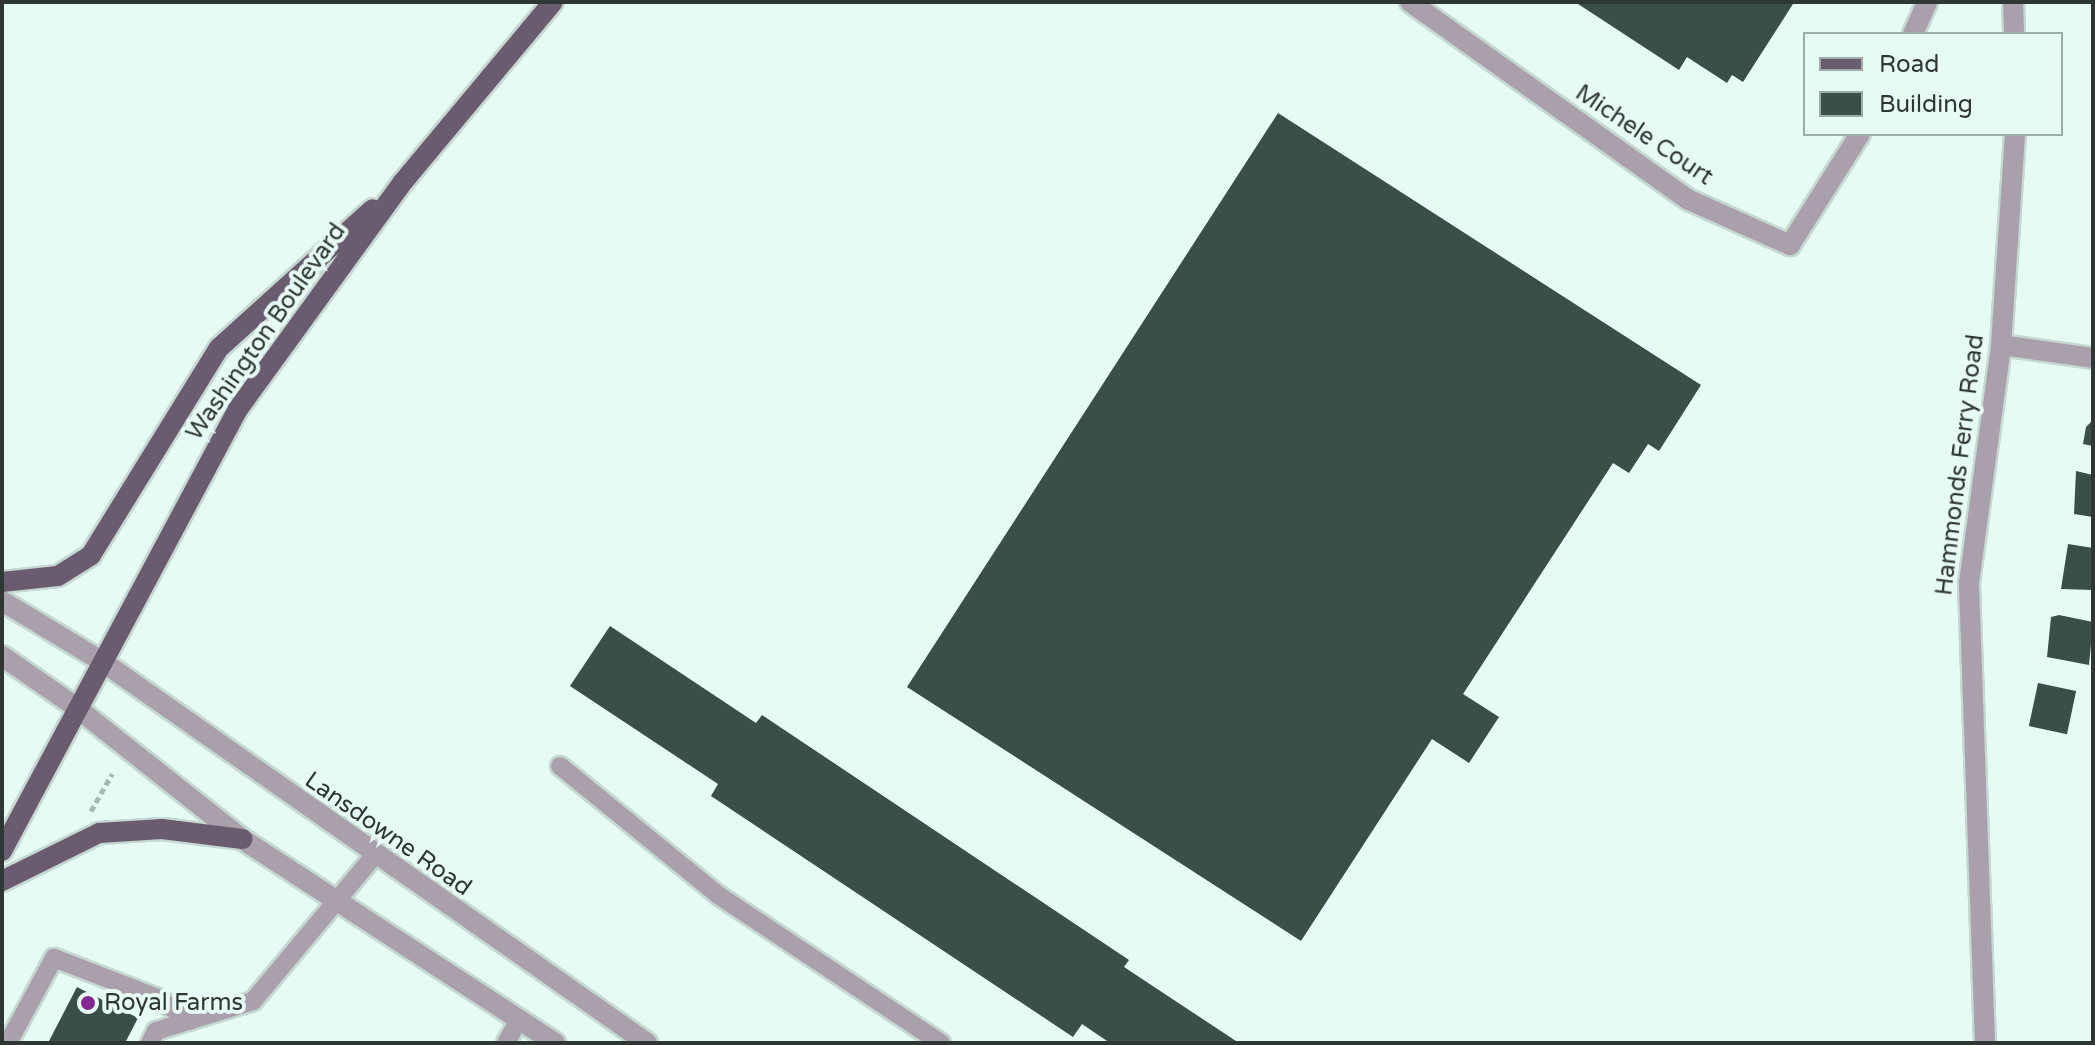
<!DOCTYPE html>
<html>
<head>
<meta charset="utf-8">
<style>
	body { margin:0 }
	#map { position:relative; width:2095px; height:1045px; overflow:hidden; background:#e6fbf4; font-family:"Varela Round",sans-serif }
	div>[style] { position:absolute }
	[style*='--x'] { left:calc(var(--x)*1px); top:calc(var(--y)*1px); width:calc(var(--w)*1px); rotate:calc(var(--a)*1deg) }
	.building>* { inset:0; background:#3b4e47; transform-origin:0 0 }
	.path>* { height:5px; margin-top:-2.5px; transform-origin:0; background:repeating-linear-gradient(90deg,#a7b8b3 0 6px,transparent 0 10px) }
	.roads { filter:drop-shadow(2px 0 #c5d8d1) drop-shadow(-2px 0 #c5d8d1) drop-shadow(0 2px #c5d8d1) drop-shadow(0 -2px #c5d8d1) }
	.service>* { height:18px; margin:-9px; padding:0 9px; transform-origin:9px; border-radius:9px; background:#aaa0ab }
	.minor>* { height:20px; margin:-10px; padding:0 10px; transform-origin:10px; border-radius:10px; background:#aaa0ab }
	.tertiary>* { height:20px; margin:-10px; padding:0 10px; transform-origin:10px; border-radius:10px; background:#aaa0ab }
	.primary>* { height:20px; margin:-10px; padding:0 10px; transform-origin:10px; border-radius:10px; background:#6b5b6e }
	.dots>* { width:22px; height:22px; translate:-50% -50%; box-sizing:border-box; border:4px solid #e6fbf4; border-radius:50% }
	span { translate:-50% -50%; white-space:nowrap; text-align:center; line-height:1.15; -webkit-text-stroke:8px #e6fbf4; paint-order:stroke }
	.street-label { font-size:24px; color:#2e3734 }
	.poi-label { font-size:24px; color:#2e3734 }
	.left { translate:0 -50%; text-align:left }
	.frame { position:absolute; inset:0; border:4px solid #2e3734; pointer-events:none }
	.legend { position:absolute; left:1803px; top:32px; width:260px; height:104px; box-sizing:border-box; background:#e6fbf4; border:2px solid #9cada7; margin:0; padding:10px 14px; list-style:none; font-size:24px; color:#2e3734 }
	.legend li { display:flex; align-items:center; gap:16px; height:40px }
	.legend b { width:40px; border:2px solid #9cada7 }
</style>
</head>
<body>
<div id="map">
	<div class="building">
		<div style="clip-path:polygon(1575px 2px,1790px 2px,1793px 4px,1743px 82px,1732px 75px,1727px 83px,1687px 57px,1679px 70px)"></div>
		<div style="clip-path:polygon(1278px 113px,1701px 385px,1659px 451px,1648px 444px,1629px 473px,1613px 463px,1463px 694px,1499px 717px,1469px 763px,1432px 739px,1301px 941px,907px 687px)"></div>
		<div style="clip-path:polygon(2093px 420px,2093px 446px,2083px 444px,2086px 427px)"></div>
		<div style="clip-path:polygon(2076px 471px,2093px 475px,2093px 517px,2074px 514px)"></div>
		<div style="clip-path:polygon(2068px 544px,2093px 548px,2093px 590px,2061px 589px)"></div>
		<div style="clip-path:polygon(2059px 615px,2093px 622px,2089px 665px,2047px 657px,2051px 617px)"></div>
		<div style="clip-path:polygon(610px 626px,756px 723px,762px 715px,1129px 960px,1124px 967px,1239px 1043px,1110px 1043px,1082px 1024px,1073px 1037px,711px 796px,718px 784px,570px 686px)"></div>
		<div style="left:2038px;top:683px;width:39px;height:44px;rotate:12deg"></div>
		<div style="clip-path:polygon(77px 987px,138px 1018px,125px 1043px,48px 1043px)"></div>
	</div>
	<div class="path">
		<div style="--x:91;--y:811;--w:43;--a:-60.4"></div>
	</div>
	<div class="roads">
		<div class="service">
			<div style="--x:560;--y:766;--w:204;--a:39.2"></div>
			<div style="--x:718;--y:895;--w:268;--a:33.6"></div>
			<div style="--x:8;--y:1043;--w:97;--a:-61.6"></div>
			<div style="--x:54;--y:958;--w:111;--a:21"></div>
			<div style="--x:158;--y:998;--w:39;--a:36"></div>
			<div style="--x:150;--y:1043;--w:13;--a:-63"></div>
			<div style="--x:156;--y:1031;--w:102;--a:-17.2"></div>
			<div style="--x:253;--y:1001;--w:187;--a:-50.2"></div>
			<div style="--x:506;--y:1043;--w:25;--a:-61"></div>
		</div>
		<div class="minor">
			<div style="--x:1410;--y:2;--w:340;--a:35.4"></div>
			<div style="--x:1687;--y:199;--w:113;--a:24.1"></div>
			<div style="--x:1790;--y:245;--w:131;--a:-57.8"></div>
			<div style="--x:1913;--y:34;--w:35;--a:-66"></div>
			<div style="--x:2001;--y:345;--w:93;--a:8"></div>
			<div style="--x:2;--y:601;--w:118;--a:31.1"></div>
			<div style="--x:2;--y:656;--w:91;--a:34.7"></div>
		</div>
		<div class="tertiary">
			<div style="--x:2013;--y:2;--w:32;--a:88"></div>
			<div style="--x:103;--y:662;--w:664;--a:35.01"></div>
			<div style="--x:77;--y:708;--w:211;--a:38.4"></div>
			<div style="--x:242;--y:839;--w:374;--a:33.1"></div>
			<div style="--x:1985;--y:1043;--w:460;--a:-92"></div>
			<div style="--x:1969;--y:583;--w:240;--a:-82.3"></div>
			<div style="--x:2001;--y:345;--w:211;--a:-86.2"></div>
		</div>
		<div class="primary">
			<div style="--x:2;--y:582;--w:56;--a:-6.1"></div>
			<div style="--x:58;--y:576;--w:39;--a:-32"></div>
			<div style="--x:91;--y:555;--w:243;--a:-58.3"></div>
			<div style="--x:219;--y:348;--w:207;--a:-42.1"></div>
			<div style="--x:2;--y:851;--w:501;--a:-61.9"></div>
			<div style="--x:238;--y:409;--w:281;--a:-54"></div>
			<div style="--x:403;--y:182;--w:234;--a:-50.2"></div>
			<div style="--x:2;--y:881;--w:108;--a:-26.3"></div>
			<div style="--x:99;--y:833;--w:63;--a:-3.6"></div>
			<div style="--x:162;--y:829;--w:81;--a:7.1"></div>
		</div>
	</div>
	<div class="dots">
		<div style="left:88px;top:1003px;background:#842792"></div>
	</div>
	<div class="street-label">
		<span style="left:1644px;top:135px;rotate:34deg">Michele Court</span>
		<span style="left:266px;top:332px;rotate:-55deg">Washington Boulevard</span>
		<span style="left:1960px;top:465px;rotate:-83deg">Hammonds Ferry Road</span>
		<span style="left:388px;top:834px;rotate:35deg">Lansdowne Road</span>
	</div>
	<div class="poi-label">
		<span class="left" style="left:104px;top:1003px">Royal Farms</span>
	</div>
	<div class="frame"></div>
	<ul class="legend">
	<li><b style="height:10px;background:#6b5b6e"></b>Road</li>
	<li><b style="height:22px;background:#3b4e47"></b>Building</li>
	</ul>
</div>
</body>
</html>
